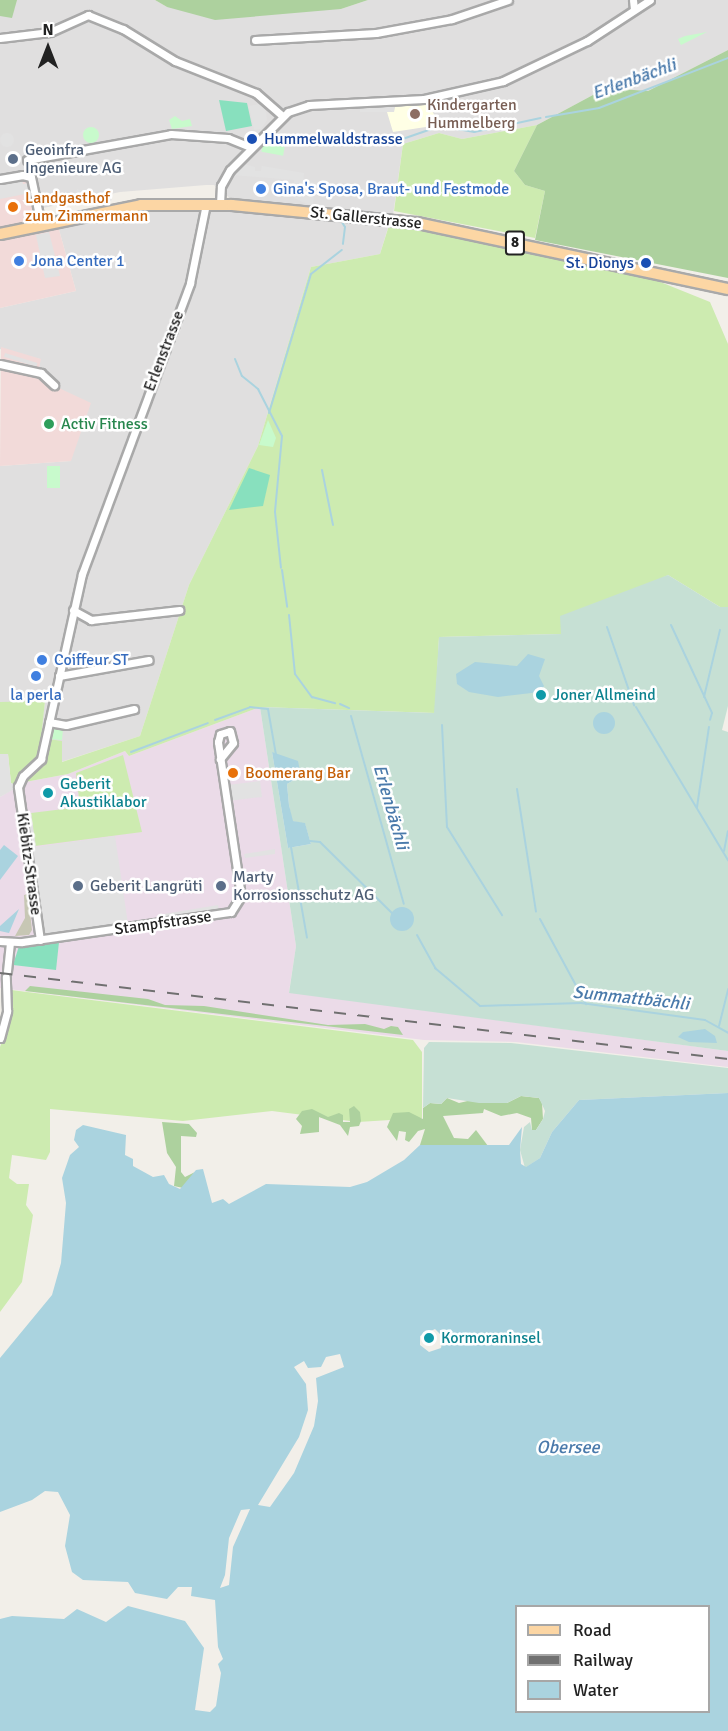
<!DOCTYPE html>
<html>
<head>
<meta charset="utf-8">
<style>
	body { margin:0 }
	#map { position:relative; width:728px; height:1731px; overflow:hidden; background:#f2efe9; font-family:Signika,sans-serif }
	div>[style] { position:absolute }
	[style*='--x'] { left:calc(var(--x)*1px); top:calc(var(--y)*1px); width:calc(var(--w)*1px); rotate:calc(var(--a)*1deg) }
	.residential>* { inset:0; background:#e0dfdf }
	.commercial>* { inset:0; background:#f2dad9 }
	.industrial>* { inset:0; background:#ebdbe8 }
	.education>* { inset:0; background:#ffffe5 }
	.construction>* { inset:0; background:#c7c7b4 }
	.grass>* { inset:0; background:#cdebb0 }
	.forest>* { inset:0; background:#add19e }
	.wetland>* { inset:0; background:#c6e0d4 }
	.park>* { inset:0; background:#c8facc; transform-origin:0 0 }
	.round { border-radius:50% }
	.pitch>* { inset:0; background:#88e0be }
	.parking>* { inset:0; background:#e2e2e2; transform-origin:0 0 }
	.water>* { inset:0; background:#aad3df }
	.stream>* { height:2px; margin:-1px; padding:0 1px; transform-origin:1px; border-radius:1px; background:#aad3df }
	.roads { filter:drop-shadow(2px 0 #a9a9a9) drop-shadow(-2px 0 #a9a9a9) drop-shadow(0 2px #a9a9a9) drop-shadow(0 -2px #a9a9a9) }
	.street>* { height:7px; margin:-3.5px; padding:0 3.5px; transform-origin:3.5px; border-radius:3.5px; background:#fff }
	.primary>* { height:10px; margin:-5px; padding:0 5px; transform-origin:5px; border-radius:5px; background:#fcd6a4 }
	.rail>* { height:2px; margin-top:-1px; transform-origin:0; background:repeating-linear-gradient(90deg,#707070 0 12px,transparent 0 24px) }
	.dots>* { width:16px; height:16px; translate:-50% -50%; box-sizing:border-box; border:3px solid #fff; border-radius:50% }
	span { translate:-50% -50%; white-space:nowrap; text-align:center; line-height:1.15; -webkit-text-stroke:5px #fff; paint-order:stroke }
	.shield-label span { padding:2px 4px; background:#fff; border:2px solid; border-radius:4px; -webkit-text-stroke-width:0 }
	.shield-label { font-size:15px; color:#222; font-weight:700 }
	.education-label { font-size:16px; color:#785e54 }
	.left { translate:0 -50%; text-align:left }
	.transit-label { font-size:16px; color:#164399 }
	.right { translate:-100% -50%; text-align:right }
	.service-label { font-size:16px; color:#4e5e75 }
	.shop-label { font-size:16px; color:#366cbe }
	.food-label { font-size:16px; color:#c56008 }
	.street-label { font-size:16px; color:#222 }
	.leisure-label { font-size:16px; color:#27864d }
	.culture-label { font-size:16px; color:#0d838f }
	.water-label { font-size:18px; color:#4a7aab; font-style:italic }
	.legend { position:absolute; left:515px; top:1605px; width:195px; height:108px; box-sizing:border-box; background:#fff; border:2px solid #a7a7a7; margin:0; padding:8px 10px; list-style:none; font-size:18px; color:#222 }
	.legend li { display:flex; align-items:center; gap:12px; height:30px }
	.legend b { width:30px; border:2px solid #a7a7a7 }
	.north { position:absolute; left:18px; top:18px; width:60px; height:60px; -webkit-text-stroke:4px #fff; paint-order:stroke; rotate:0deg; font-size:16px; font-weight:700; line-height:24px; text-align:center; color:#222 }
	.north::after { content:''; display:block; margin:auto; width:21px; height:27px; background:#222; clip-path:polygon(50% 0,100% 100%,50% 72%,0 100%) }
</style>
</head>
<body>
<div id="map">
	<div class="residential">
		<div style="clip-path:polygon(0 0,155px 0,167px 7px,341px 9px,368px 0,728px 0,728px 50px,648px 91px,606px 88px,537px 125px,462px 139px,439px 133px,403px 144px,393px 215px,232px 200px,214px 185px,206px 185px,120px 192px,38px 209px,0 179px)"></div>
		<div style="clip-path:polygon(195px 207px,390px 221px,380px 254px,311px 267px,258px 446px,189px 585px,140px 736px,61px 762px,40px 738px,45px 702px,0 702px,0 466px,71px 461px,61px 389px,39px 367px,40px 359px,0 349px,0 308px,76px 291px,58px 226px,121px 211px)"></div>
	</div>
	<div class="commercial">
		<div style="clip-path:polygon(29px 176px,41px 225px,0 234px,0 179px)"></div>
		<div style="clip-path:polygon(58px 226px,76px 291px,0 308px,0 239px)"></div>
		<div style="clip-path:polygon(1px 347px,41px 359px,39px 368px,61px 389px,91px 403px,71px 461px,0 466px)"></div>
	</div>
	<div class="industrial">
		<div style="clip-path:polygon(260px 707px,296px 946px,289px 992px,728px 1051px,728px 1067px,516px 1042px,424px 1040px,0 988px,0 797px,25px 782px,68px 774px,125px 751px,129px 756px)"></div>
	</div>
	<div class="education">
		<div style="clip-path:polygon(429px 104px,439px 125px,393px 132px,387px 112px,394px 112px,395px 107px)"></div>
	</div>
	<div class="construction">
		<div style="clip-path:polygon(28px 894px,32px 930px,29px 935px,15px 936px,25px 918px,24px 895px)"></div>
	</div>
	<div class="grass">
		<div style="clip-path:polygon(537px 125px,514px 171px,525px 185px,545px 191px,535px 238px,394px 211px,403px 144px,439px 133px,462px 139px)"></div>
		<div style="clip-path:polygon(391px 219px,648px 277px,710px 302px,728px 344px,728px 607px,720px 607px,668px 575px,562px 634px,439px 637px,435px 713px,260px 707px,129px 756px,125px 751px,68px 774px,25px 782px,18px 787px,11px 783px,8px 754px,0 754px,0 702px,45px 701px,41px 738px,62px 741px,62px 762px,140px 736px,189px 585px,258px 446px,311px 267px,380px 254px)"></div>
		<div style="clip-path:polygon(123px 755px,142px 832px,35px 846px,31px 813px,80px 807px,76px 773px)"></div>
		<div style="clip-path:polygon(11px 990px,413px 1040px,422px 1052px,422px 1118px,358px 1122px,272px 1111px,183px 1121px,50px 1109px,50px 1152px,46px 1160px,12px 1155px,9px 1178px,17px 1184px,29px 1184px,26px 1205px,33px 1215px,22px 1282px,0 1312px,0 1047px,8px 1025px)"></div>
	</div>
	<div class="forest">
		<div style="clip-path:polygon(0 0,17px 0,12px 18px,0 16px)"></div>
		<div style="clip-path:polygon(155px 0,368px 0,341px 9px,215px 20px,167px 7px)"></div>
		<div style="clip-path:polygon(728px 50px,728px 278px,535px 240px,545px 191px,525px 185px,514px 171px,537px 125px,606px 88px,648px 91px)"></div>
		<div style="clip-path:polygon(30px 986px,148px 999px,165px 1005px,204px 1006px,328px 1025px,365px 1024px,384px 1029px,391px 1026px,398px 1027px,403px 1035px,25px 991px)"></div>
		<div style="clip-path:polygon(521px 1096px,539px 1098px,542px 1103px,543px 1119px,536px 1130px,532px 1130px,531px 1118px,517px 1113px,501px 1116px,484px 1109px,483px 1113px,443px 1116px,454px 1138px,468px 1139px,476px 1130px,488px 1146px,420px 1145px,425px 1129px,418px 1131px,409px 1142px,405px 1140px,406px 1132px,399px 1131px,397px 1141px,387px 1127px,393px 1113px,409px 1112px,423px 1119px,423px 1108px,430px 1103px,441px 1104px,447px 1098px,459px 1103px,472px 1100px,507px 1103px)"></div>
		<div style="clip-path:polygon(354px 1106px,360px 1112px,361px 1121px,359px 1126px,350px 1127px,348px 1136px,340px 1125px,319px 1117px,319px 1132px,300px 1134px,302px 1126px,296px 1119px,302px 1111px,312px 1109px,328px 1117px,339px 1113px,343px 1115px,343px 1122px,350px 1122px,349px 1109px)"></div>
		<div style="clip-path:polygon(162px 1122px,189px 1124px,197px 1133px,196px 1137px,181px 1136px,181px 1172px,185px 1177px,195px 1172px,183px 1188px,174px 1186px,176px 1167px,167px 1153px)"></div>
	</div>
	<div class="wetland">
		<div style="clip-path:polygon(evenodd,668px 575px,720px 607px,728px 607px,728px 706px,722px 730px,728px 732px,728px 1051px,289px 993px,296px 946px,260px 707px,434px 713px,439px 637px,561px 634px,560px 616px,668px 575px,272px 752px,301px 776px,287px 784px,289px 805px,292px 821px,305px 824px,311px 844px,288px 848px,272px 752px)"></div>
		<div style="clip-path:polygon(429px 1042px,511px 1043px,728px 1068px,728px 1093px,579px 1100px,552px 1132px,540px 1158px,525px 1168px,520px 1150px,524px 1127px,530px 1122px,532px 1130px,536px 1130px,543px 1119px,545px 1111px,539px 1098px,521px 1096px,507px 1103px,479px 1103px,447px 1098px,441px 1104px,430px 1103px,423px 1108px,424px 1048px)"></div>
	</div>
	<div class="park">
		<div style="clip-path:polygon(707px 32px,681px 45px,678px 39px,685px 36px)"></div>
		<div style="clip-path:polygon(175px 116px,182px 121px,190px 119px,192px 126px,172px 129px,169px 120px)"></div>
		<div class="round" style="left:83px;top:127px;width:16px;height:16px"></div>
		<div style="left:263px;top:143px;width:22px;height:9px;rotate:10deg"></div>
		<div style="clip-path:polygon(268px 420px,276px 438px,273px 447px,259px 445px)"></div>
		<div style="left:47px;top:466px;width:13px;height:22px"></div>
		<div style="clip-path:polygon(51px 727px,63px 729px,62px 740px,49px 739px)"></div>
	</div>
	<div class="pitch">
		<div style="clip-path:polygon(219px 100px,247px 103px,252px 126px,226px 131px)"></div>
		<div style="clip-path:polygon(249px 468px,270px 475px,263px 506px,229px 510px)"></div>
		<div style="clip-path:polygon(59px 942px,56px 970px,13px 965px,19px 946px)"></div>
	</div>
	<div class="parking">
		<div style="clip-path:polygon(259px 104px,265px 106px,267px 120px,261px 129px,254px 130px,249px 106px)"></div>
		<div style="left:394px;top:107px;width:5px;height:34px;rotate:90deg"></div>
		<div class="round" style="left:0;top:133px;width:14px;height:14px"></div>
		<div style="clip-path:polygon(244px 164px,255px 167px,255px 171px,261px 171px,262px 166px,304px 173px,303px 184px,307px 181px,323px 184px,322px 195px,314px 194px,313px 205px,307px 204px,294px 198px,297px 193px,293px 192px,294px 180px,233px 175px)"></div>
		<div style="clip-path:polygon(22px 179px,23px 184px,28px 183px,31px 199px,27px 200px,25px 194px,0 199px,0 183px)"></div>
		<div style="left:112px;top:196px;width:5px;height:36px;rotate:101deg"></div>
		<div style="clip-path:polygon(49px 232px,60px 276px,45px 278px,36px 235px)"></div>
		<div style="left:5px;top:353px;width:34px;height:4px;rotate:17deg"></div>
		<div style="clip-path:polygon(0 754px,8px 754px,11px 783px,18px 787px,0 797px)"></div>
		<div style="left:260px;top:781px;width:16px;height:32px;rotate:83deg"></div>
		<div style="clip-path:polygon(31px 813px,36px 847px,115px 836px,128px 924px,42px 937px,29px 848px,33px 847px,30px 847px,26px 814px)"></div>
		<div style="clip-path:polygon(275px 849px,275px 854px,245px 858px,244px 854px)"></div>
		<div style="clip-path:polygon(218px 905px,219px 910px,165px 918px,164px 914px)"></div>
	</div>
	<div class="water">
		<div style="clip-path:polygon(528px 654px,545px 659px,539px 676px,544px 686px,540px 692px,498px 697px,469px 692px,457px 684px,456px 674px,475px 662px,517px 666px)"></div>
		<div class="round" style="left:593px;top:712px;width:22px;height:22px"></div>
		<div style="clip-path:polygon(272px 752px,298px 761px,301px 776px,287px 784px,289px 805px,293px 821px,305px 823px,311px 844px,288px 848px)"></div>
		<div style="clip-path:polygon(4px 845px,18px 856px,0 880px,0 850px)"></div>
		<div class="round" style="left:390px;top:907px;width:24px;height:24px"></div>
		<div style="clip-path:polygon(19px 909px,9px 933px,0 931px,0 926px)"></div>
		<div style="clip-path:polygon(705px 1029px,715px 1036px,717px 1043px,689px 1042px,678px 1037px,683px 1032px)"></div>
		<div style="clip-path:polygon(evenodd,728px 1093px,728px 1731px,0 1731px,0 1619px,12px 1616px,64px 1619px,77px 1609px,106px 1622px,128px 1606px,185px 1621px,204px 1648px,195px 1710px,210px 1712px,216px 1706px,221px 1673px,218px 1664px,223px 1659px,218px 1647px,215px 1600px,191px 1596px,192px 1587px,178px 1587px,167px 1599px,135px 1593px,128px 1582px,83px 1580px,72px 1572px,65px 1546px,70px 1515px,58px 1492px,45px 1491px,32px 1500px,0 1512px,0 1358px,52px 1295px,61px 1263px,66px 1203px,62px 1178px,70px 1155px,79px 1147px,74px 1140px,76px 1130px,83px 1125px,126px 1135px,125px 1155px,133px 1159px,133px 1166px,153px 1177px,164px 1175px,169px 1184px,180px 1189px,196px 1170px,203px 1169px,212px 1203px,223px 1199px,229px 1204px,266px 1184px,350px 1187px,367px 1182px,404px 1160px,420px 1145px,509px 1145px,522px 1127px,520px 1150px,521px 1164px,526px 1167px,540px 1158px,552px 1132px,579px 1100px,728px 1093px,435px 1329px,443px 1337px,441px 1348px,429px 1352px,420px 1345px,420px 1336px,435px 1329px,728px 1093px,340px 1354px,344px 1367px,316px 1378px,318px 1401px,314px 1426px,294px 1473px,270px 1507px,258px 1505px,299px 1437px,308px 1410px,306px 1384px,294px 1367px,304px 1361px,308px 1368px,321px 1367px,326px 1357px,340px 1354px,728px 1093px,250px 1509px,233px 1547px,229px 1585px,220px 1588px,225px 1575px,229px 1538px,241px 1510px,250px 1509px,728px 1093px,708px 1606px,708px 1712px,516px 1712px,516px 1606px,708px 1606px)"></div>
	</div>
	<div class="stream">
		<div style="--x:546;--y:117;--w:54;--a:-9.6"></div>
		<div style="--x:599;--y:108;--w:138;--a:-21.2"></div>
		<div style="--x:391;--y:143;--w:52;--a:-19.1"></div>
		<div style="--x:440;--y:126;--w:35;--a:10"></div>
		<div style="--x:474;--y:132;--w:68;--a:-11.8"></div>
		<div style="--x:340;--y:219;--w:9;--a:58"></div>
		<div style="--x:345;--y:227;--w:17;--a:97"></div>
		<div style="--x:235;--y:359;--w:18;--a:68"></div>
		<div style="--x:242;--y:376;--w:21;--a:39"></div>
		<div style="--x:258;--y:389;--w:53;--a:62.9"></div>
		<div style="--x:282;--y:436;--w:76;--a:95.3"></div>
		<div style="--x:275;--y:512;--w:56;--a:83.9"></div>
		<div style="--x:269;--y:413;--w:145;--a:-73.2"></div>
		<div style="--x:311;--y:274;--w:39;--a:-38"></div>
		<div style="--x:322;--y:470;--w:56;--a:78.7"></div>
		<div style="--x:282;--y:570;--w:37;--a:82"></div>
		<div style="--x:289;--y:615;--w:59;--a:84.2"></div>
		<div style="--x:295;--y:674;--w:29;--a:54"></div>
		<div style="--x:312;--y:697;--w:24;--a:15"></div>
		<div style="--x:671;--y:625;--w:97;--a:65"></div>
		<div style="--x:712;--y:713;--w:7;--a:106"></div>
		<div style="--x:607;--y:627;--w:83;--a:70.9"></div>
		<div style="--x:704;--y:697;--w:69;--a:-76.6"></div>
		<div style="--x:340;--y:704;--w:10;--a:24"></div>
		<div style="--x:636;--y:707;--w:179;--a:59"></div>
		<div style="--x:351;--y:716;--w:195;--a:74.3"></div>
		<div style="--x:215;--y:720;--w:37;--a:-20"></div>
		<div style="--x:250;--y:707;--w:18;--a:6"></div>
		<div style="--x:268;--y:709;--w:47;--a:80.1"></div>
		<div style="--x:442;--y:725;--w:102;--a:87.2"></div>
		<div style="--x:447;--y:827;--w:104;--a:58"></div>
		<div style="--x:131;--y:752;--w:82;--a:-20.6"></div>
		<div style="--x:517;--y:789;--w:124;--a:81.2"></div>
		<div style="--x:697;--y:807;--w:81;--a:-81.5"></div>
		<div style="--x:310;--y:841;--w:10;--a:6"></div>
		<div style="--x:320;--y:842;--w:101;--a:44.6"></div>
		<div style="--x:291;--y:847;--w:92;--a:80"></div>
		<div style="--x:724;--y:851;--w:20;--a:-79"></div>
		<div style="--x:540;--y:919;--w:97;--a:61.6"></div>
		<div style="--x:417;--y:935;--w:38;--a:61"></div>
		<div style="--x:435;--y:968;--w:59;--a:40.2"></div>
		<div style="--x:480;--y:1006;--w:101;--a:-1.7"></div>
		<div style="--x:581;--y:1003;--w:125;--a:7.8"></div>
		<div style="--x:705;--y:1020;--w:26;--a:29"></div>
		<div style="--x:719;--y:1026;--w:38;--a:-76"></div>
	</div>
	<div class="roads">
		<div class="street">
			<div style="--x:633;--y:0;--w:9;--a:84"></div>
			<div style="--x:0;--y:38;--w:50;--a:-6.8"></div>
			<div style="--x:50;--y:32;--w:42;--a:-24.1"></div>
			<div style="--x:88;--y:15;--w:38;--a:22"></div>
			<div style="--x:123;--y:29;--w:61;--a:31.6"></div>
			<div style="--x:175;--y:61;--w:87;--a:21.6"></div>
			<div style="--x:256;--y:93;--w:33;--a:41"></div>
			<div style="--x:255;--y:40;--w:121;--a:-3.3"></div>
			<div style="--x:376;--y:33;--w:77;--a:-10.4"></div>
			<div style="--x:452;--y:19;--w:59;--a:-18.7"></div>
			<div style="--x:27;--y:160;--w:146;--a:-10.2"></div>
			<div style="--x:171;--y:134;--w:57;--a:4"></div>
			<div style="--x:228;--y:138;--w:24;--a:22"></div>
			<div style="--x:0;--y:179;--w:22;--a:-10"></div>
			<div style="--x:22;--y:175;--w:9;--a:13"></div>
			<div style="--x:31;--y:177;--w:49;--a:78.2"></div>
			<div style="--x:220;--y:204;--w:18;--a:-87"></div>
			<div style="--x:221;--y:186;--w:18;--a:-61"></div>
			<div style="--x:230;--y:170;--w:82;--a:-45"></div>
			<div style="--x:288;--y:112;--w:22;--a:-18"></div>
			<div style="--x:309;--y:105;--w:115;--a:-3"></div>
			<div style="--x:424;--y:99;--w:81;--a:-12.8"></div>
			<div style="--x:503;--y:81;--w:93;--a:-25.5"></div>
			<div style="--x:587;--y:41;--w:75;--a:-33.1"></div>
			<div style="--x:0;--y:364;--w:42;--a:12.4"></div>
			<div style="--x:41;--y:373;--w:18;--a:43"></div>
			<div style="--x:73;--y:610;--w:21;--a:29"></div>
			<div style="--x:91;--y:620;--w:89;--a:-6.5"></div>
			<div style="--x:59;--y:676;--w:91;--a:-10.1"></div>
			<div style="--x:49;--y:722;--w:17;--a:10"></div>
			<div style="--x:66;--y:725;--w:70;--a:-13.2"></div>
			<div style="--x:40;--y:940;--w:155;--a:-98.2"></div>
			<div style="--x:18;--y:787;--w:12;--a:-66"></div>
			<div style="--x:23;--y:776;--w:25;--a:-43"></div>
			<div style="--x:41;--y:759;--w:189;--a:-77.5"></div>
			<div style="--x:82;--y:574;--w:310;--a:-69.6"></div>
			<div style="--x:190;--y:283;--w:81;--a:-78.6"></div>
			<div style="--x:0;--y:941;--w:22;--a:3"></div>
			<div style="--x:22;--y:942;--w:211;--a:-8.2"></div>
			<div style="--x:231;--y:912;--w:19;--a:-58"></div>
			<div style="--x:241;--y:896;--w:156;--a:-98.5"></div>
			<div style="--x:218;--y:742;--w:8;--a:-76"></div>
			<div style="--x:220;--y:734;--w:10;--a:-17"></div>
			<div style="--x:230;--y:731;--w:12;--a:76"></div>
			<div style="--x:233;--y:743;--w:21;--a:129"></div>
			<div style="--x:7;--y:971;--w:28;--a:-84"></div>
			<div style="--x:0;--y:1038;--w:28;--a:-75"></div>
			<div style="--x:7;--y:1011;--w:34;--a:-92"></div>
		</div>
		<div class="primary">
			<div style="--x:0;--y:234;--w:144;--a:-11.6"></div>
			<div style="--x:141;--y:205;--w:91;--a:0"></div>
			<div style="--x:232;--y:205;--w:186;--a:5.6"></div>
			<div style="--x:417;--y:223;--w:318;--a:12"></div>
		</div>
	</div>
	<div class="rail">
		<div style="--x:0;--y:973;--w:733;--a:6.74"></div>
	</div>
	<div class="dots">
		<div style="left:415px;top:114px;background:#8d6e63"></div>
		<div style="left:252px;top:139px;background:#1a4fb4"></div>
		<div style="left:13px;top:159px;background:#5c6f8a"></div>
		<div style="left:261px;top:189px;background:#3f7fe0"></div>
		<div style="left:13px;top:207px;background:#e8710a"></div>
		<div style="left:19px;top:261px;background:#3f7fe0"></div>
		<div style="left:646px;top:263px;background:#1a4fb4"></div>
		<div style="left:49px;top:424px;background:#2e9e5b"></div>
		<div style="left:42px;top:660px;background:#3f7fe0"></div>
		<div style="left:36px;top:676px;background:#3f7fe0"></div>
		<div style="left:541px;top:695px;background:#0f9aa8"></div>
		<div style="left:233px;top:773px;background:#e8710a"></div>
		<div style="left:48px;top:793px;background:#0f9aa8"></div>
		<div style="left:78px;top:886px;background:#5c6f8a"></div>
		<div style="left:221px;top:886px;background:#5c6f8a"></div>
		<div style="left:429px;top:1338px;background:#0f9aa8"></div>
	</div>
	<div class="shield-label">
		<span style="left:515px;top:243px">8</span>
	</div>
	<div class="education-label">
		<span class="left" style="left:427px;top:114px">Kindergarten<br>Hummelberg</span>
	</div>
	<div class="transit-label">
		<span class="left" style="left:264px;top:139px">Hummelwaldstrasse</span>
		<span class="right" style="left:634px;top:263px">St. Dionys</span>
	</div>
	<div class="service-label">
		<span class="left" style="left:25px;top:159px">Geoinfra<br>Ingenieure AG</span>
		<span class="left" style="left:233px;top:886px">Marty<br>Korrosionsschutz AG</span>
		<span class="left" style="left:90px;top:886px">Geberit Langrüti</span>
	</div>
	<div class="shop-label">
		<span class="left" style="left:273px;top:189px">Gina's Sposa, Braut- und Festmode</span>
		<span class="left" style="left:31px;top:261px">Jona Center 1</span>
		<span class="left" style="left:54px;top:660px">Coiffeur ST</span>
		<span style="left:36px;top:695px">la perla</span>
	</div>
	<div class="food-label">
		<span class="left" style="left:25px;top:207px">Landgasthof<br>zum Zimmermann</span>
		<span class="left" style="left:245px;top:773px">Boomerang Bar</span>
	</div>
	<div class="street-label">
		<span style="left:366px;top:218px;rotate:6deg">St. Gallerstrasse</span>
		<span style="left:164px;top:351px;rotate:-69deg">Erlenstrasse</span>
		<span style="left:29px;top:864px;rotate:82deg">Kiebitz-Strasse</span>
		<span style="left:163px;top:923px;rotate:-8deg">Stampfstrasse</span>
	</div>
	<div class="leisure-label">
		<span class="left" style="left:61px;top:424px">Activ Fitness</span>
	</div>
	<div class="culture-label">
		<span class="left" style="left:553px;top:695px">Joner Allmeind</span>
		<span class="left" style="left:60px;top:793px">Geberit<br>Akustiklabor</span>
		<span class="left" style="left:441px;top:1338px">Kormoraninsel</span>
	</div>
	<div class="water-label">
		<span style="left:634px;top:79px;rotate:-20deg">Erlenbächli</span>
		<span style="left:391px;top:807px;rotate:74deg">Erlenbächli</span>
		<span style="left:631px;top:998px;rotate:6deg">Summattbächli</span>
		<span style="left:568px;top:1447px">Obersee</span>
	</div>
	<ul class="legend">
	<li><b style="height:8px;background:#fcd6a4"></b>Road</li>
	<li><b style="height:8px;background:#707070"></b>Railway</li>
	<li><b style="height:16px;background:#aad3df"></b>Water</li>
	</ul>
	<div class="north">N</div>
</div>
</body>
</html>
